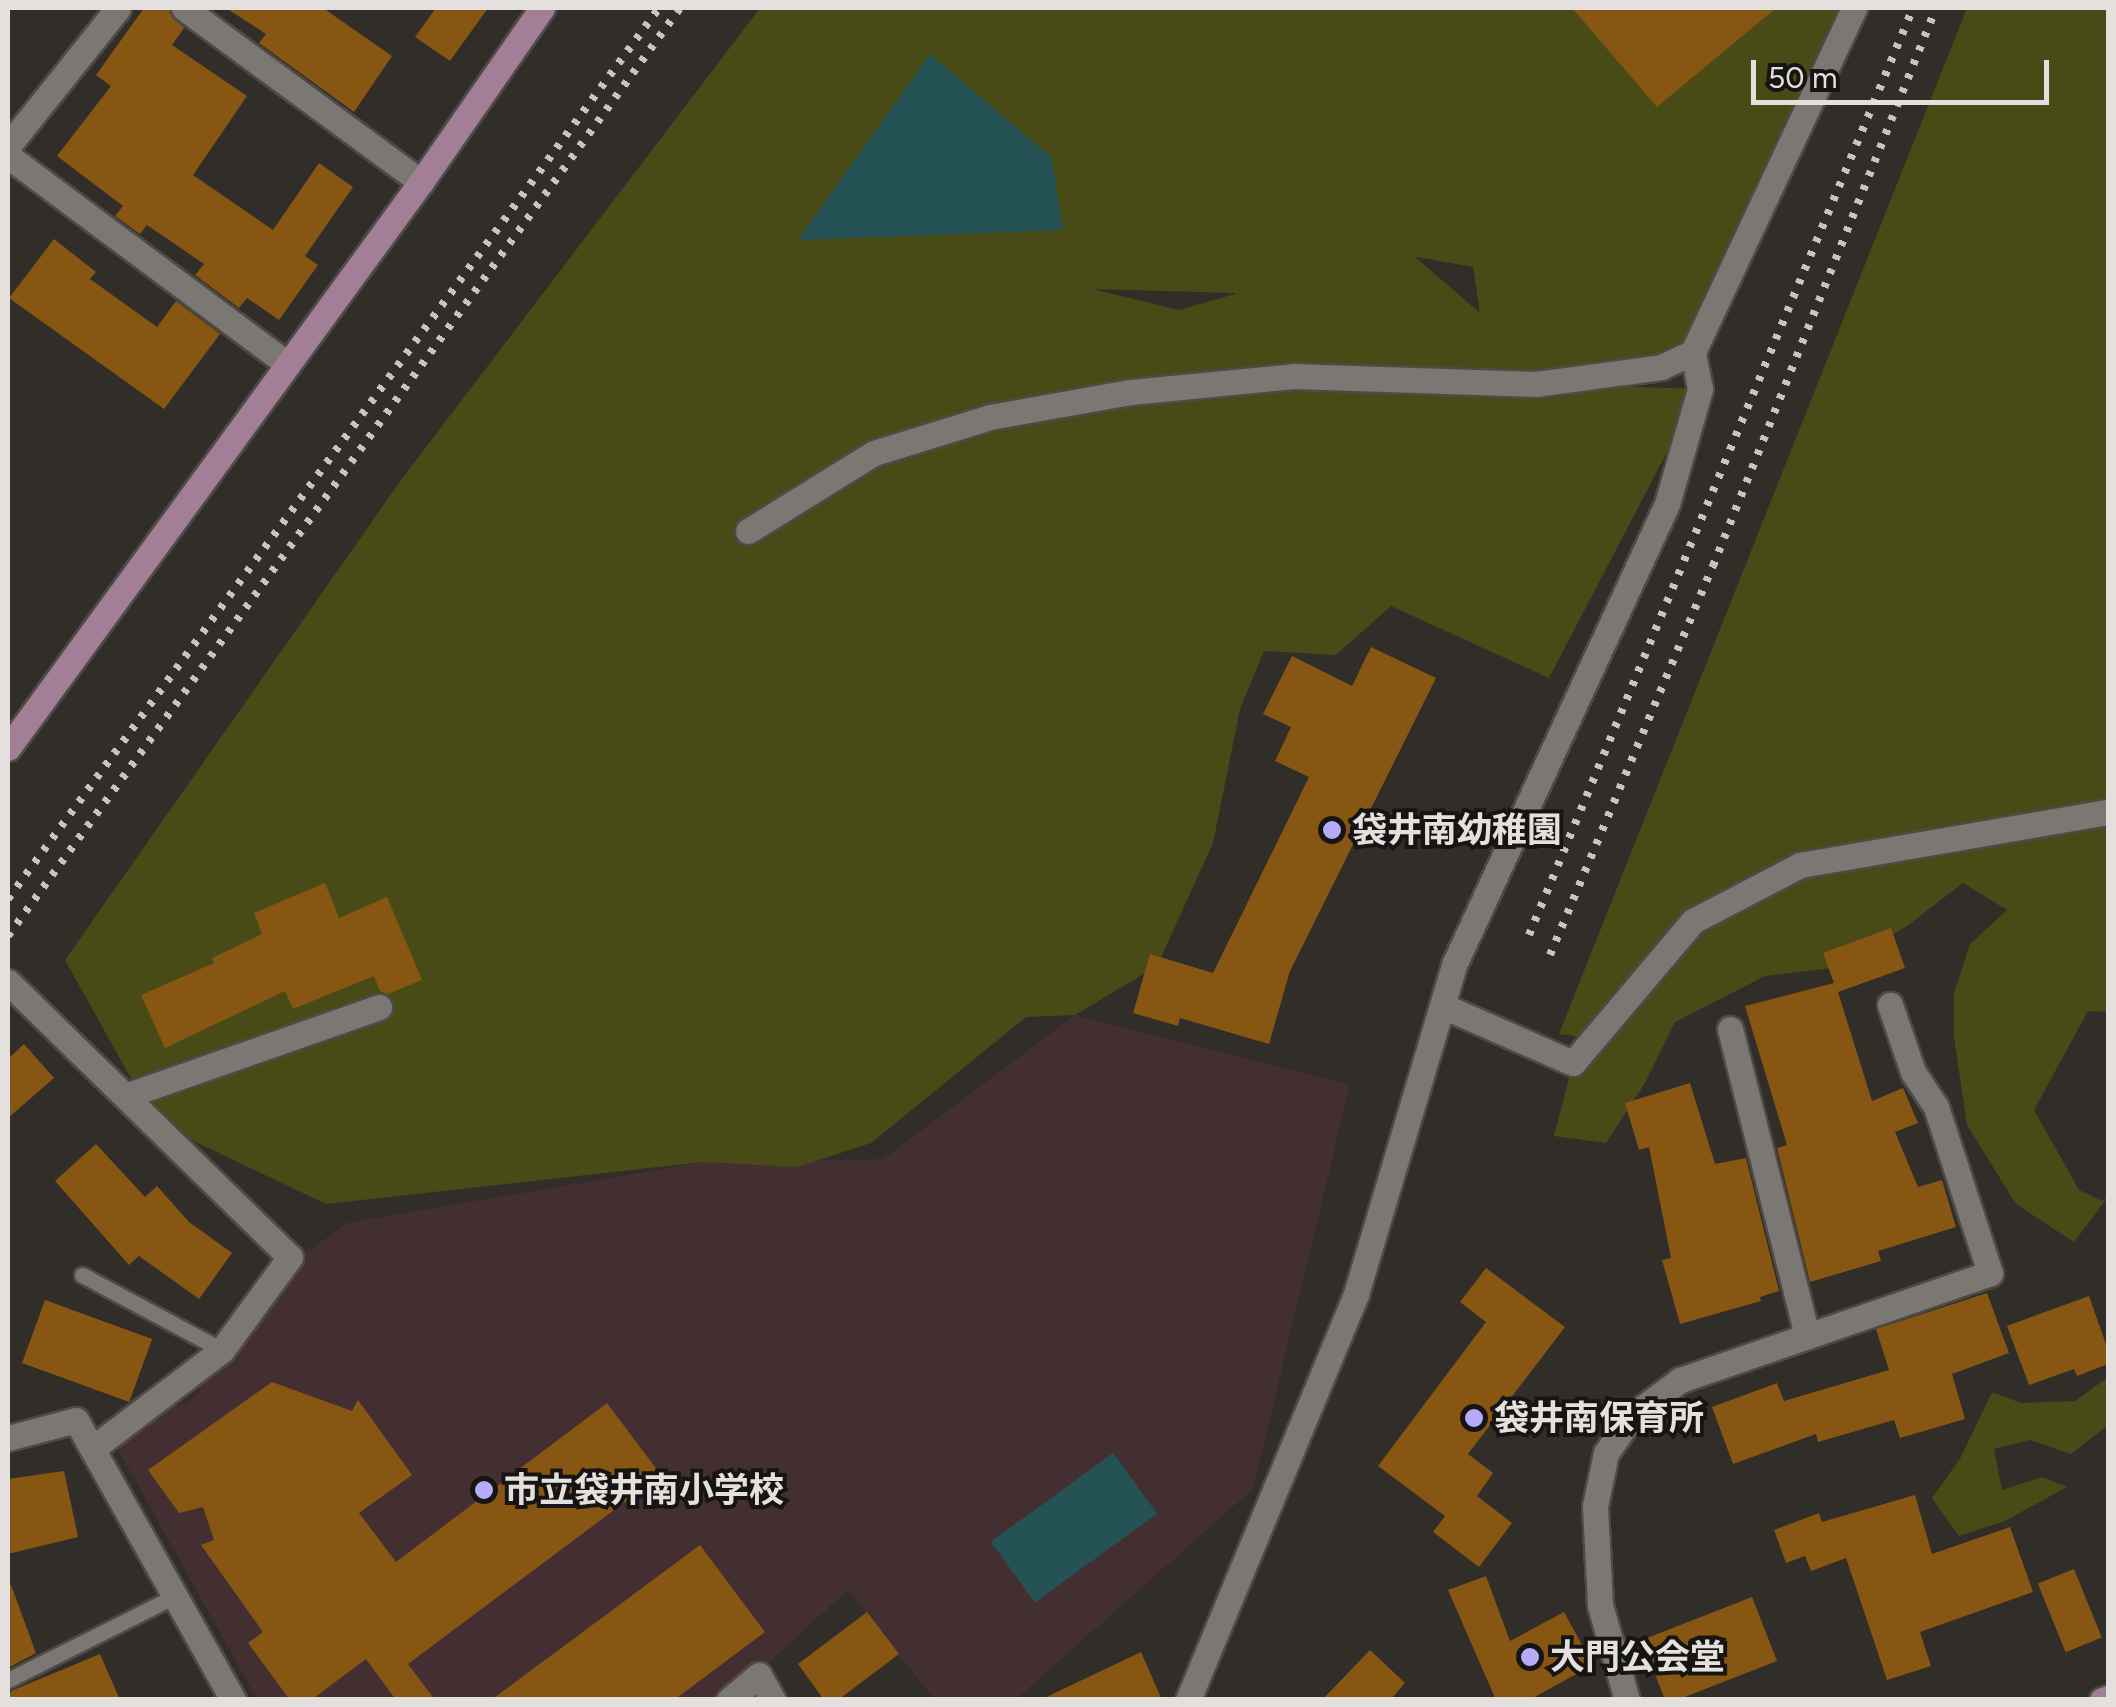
<!DOCTYPE html>
<html>
<head>
<meta charset="utf-8">
<style>
	body { margin:0 }
	#map { position:relative; width:2116px; height:1707px; overflow:hidden; background:#312d29; font-family:Figtree,"Noto Sans JP",sans-serif }
	div>[style] { position:absolute }
	[style*='--x'] { left:calc(var(--x)*1px); top:calc(var(--y)*1px); width:calc(var(--w)*1px); rotate:calc(var(--a)*1deg) }
	.education>* { inset:0; background:#432f31 }
	.green>* { inset:0; background:#494b16 }
	.water>* { inset:0; background:#255355; transform-origin:0 0 }
	.building>* { inset:0; background:#875612; transform-origin:0 0 }
	.roads { filter:drop-shadow(2px 0 #4e4a46) drop-shadow(-2px 0 #4e4a46) drop-shadow(0 2px #4e4a46) drop-shadow(0 -2px #4e4a46) }
	.lane>* { height:15px; margin:-7.5px; padding:0 7.5px; transform-origin:7.5px; border-radius:7.5px; background:#7b7772 }
	.street>* { height:25px; margin:-12.5px; padding:0 12.5px; transform-origin:12.5px; border-radius:12.5px; background:#7b7772 }
	.secondary>* { height:25px; margin:-12.5px; padding:0 12.5px; transform-origin:12.5px; border-radius:12.5px; background:#a27f97 }
	.rail>* { height:8px; margin-top:-4px; transform-origin:0; background:repeating-linear-gradient(90deg,#c7c4c1 0 5px,transparent 0 15px) }
	.dots>* { width:28px; height:28px; translate:-50% -50%; box-sizing:border-box; border:5px solid #171514; border-radius:50% }
	span { translate:-50% -50%; white-space:nowrap; text-align:center; line-height:1.15; -webkit-text-stroke:8px #171514; paint-order:stroke }
	.poi-label { font-size:35px; color:#e3e0de; font-weight:700 }
	.left { translate:0 -50%; text-align:left }
	.frame { position:absolute; inset:0; border:10px solid #e3e0de; pointer-events:none }
	.scale { position:absolute; left:1751px; top:60px; width:298px; height:45px; box-sizing:border-box; border:5px solid #e3e0de; border-top:0; padding-left:12px; font-size:30px; line-height:35px; white-space:nowrap; color:#e3e0de; -webkit-text-stroke:8px #171514; paint-order:stroke }
</style>
</head>
<body>
<div id="map">
	<div class="education">
		<div style="clip-path:polygon(1075px 1015px,1350px 1085px,1253px 1489px,1016px 1699px,934px 1699px,848px 1590px,729px 1699px,257px 1699px,101px 1419px,189px 1403px,304px 1254px,347px 1223px,703px 1162px,883px 1159px)"></div>
	</div>
	<div class="green">
		<div style="clip-path:polygon(evenodd,760px 8px,1855px 8px,1693px 352px,1536px 384px,1700px 389px,1549px 678px,1391px 606px,1336px 655px,1264px 651px,1240px 709px,1213px 843px,1157px 966px,1075px 1015px,1026px 1017px,871px 1143px,797px 1167px,703px 1162px,326px 1204px,156px 1123px,65px 960px,401px 480px,760px 8px,1417px 257px,1473px 267px,1480px 313px,1416px 258px,1417px 257px,760px 8px,1092px 289px,1235px 293px,1235px 294px,1179px 310px,1092px 289px)"></div>
		<div style="clip-path:polygon(1967px 8px,2108px 8px,2108px 1012px,2088px 1011px,2034px 1110px,2079px 1190px,2102px 1201px,2108px 1197px,2074px 1242px,2016px 1204px,1967px 1125px,1954px 1037px,1954px 993px,1970px 944px,2007px 910px,1963px 883px,1907px 926px,1840px 967px,1765px 976px,1675px 1022px,1645px 1083px,1606px 1143px,1554px 1136px,1573px 1063px,1593px 1038px,1559px 1034px)"></div>
		<div style="clip-path:polygon(2108px 1377px,2108px 1425px,2071px 1454px,2030px 1440px,1994px 1449px,2002px 1490px,2042px 1477px,2067px 1487px,2005px 1521px,1959px 1536px,1932px 1498px,1961px 1457px,1992px 1392px,2021px 1403px,2075px 1401px)"></div>
	</div>
	<div class="water">
		<div style="clip-path:polygon(930px 54px,1052px 158px,1063px 230px,798px 240px)"></div>
		<div style="left:1113px;top:1453px;width:75px;height:151px;rotate:54deg"></div>
	</div>
	<div class="building">
		<div style="clip-path:polygon(144px 8px,168px 8px,184px 28px,172px 45px,247px 96px,193px 175px,273px 230px,319px 163px,353px 187px,305px 256px,318px 265px,279px 320px,247px 298px,239px 308px,195px 275px,204px 264px,147px 225px,140px 234px,115px 216px,123px 206px,57px 156px,111px 86px,96px 75px)"></div>
		<div style="clip-path:polygon(226px 8px,323px 8px,392px 56px,354px 112px,259px 43px,266px 34px)"></div>
		<div style="clip-path:polygon(436px 8px,488px 8px,450px 61px,415px 37px)"></div>
		<div style="clip-path:polygon(1572px 8px,1776px 8px,1657px 107px)"></div>
		<div style="clip-path:polygon(54px 239px,96px 272px,90px 279px,157px 327px,176px 301px,220px 334px,164px 409px,9px 298px)"></div>
		<div style="clip-path:polygon(1371px 647px,1436px 678px,1290px 971px,1269px 1044px,1180px 1018px,1178px 1026px,1133px 1013px,1150px 954px,1213px 973px,1309px 777px,1275px 761px,1291px 727px,1263px 714px,1292px 656px,1352px 686px)"></div>
		<div style="clip-path:polygon(325px 883px,339px 918px,387px 897px,422px 980px,388px 994px,380px 991px,374px 976px,293px 1009px,285px 991px,165px 1048px,141px 995px,214px 963px,212px 958px,262px 934px,254px 913px)"></div>
		<div style="clip-path:polygon(1891px 928px,1905px 968px,1838px 992px,1872px 1101px,1903px 1088px,1918px 1123px,1895px 1132px,1918px 1187px,1942px 1180px,1956px 1227px,1878px 1251px,1881px 1261px,1810px 1282px,1777px 1148px,1787px 1145px,1745px 1006px,1834px 983px,1823px 953px)"></div>
		<div style="clip-path:polygon(24px 1044px,54px 1078px,8px 1118px,8px 1059px)"></div>
		<div style="clip-path:polygon(1690px 1083px,1715px 1164px,1746px 1158px,1779px 1291px,1760px 1297px,1761px 1301px,1680px 1324px,1662px 1260px,1671px 1258px,1649px 1147px,1639px 1150px,1625px 1103px)"></div>
		<div style="clip-path:polygon(96px 1144px,145px 1197px,157px 1186px,189px 1222px,232px 1253px,199px 1299px,139px 1256px,129px 1265px,55px 1181px)"></div>
		<div style="clip-path:polygon(1486px 1268px,1565px 1327px,1468px 1454px,1493px 1473px,1477px 1496px,1512px 1523px,1479px 1567px,1433px 1532px,1445px 1516px,1378px 1466px,1486px 1322px,1460px 1302px)"></div>
		<div style="clip-path:polygon(1987px 1293px,2009px 1353px,1952px 1374px,1965px 1419px,1900px 1438px,1894px 1420px,1818px 1442px,1816px 1434px,1733px 1464px,1712px 1407px,1777px 1383px,1784px 1401px,1889px 1370px,1876px 1329px)"></div>
		<div style="clip-path:polygon(2089px 1296px,2108px 1350px,2108px 1364px,2077px 1376px,2074px 1369px,2029px 1385px,2007px 1326px)"></div>
		<div style="left:45px;top:1300px;width:114px;height:67px;rotate:20deg"></div>
		<div style="clip-path:polygon(272px 1382px,352px 1411px,358px 1400px,412px 1475px,359px 1513px,396px 1562px,607px 1403px,661px 1475px,408px 1664px,435px 1700px,396px 1700px,366px 1659px,311px 1700px,290px 1700px,248px 1643px,263px 1632px,201px 1545px,214px 1540px,203px 1507px,179px 1513px,148px 1470px)"></div>
		<div style="clip-path:polygon(64px 1471px,78px 1537px,8px 1554px,8px 1479px)"></div>
		<div style="clip-path:polygon(1915px 1495px,1932px 1554px,2010px 1527px,2033px 1592px,1920px 1632px,1931px 1666px,1887px 1680px,1846px 1558px,1811px 1571px,1805px 1556px,1786px 1563px,1774px 1530px,1819px 1513px,1822px 1522px)"></div>
		<div style="clip-path:polygon(700px 1545px,765px 1632px,674px 1700px,491px 1700px)"></div>
		<div style="left:2074px;top:1569px;width:74px;height:39px;rotate:68deg"></div>
		<div style="clip-path:polygon(1486px 1576px,1510px 1641px,1564px 1612px,1593px 1665px,1529px 1700px,1496px 1700px,1448px 1590px)"></div>
		<div style="clip-path:polygon(11px 1585px,36px 1653px,8px 1668px,8px 1586px)"></div>
		<div style="clip-path:polygon(1752px 1597px,1777px 1661px,1677px 1700px,1665px 1700px,1642px 1640px)"></div>
		<div style="clip-path:polygon(867px 1612px,899px 1654px,838px 1700px,824px 1700px,798px 1664px)"></div>
		<div style="clip-path:polygon(1370px 1650px,1405px 1683px,1390px 1700px,1322px 1700px)"></div>
		<div style="clip-path:polygon(1141px 1652px,1162px 1700px,1040px 1700px)"></div>
		<div style="clip-path:polygon(100px 1654px,120px 1700px,8px 1700px,11px 1691px)"></div>
	</div>
	<div class="roads">
		<div class="lane">
			<div style="--x:82;--y:1275;--w:159;--a:28.2"></div>
			<div style="--x:8;--y:1680;--w:187;--a:-26.7"></div>
		</div>
		<div class="street">
			<div style="--x:184;--y:8;--w:294;--a:36.3"></div>
			<div style="--x:8;--y:146;--w:176;--a:-51.4"></div>
			<div style="--x:8;--y:156;--w:349;--a:36.7"></div>
			<div style="--x:748;--y:531;--w:148;--a:-31.8"></div>
			<div style="--x:874;--y:453;--w:121;--a:-17.2"></div>
			<div style="--x:990;--y:417;--w:143;--a:-10.1"></div>
			<div style="--x:1131;--y:392;--w:163;--a:-5.6"></div>
			<div style="--x:1293;--y:376;--w:243;--a:1.9"></div>
			<div style="--x:1536;--y:384;--w:126;--a:-7.7"></div>
			<div style="--x:1661;--y:367;--w:35;--a:-25"></div>
			<div style="--x:1693;--y:352;--w:380;--a:-64.9"></div>
			<div style="--x:8;--y:982;--w:394;--a:44.3"></div>
			<div style="--x:290;--y:1257;--w:115;--a:126.2"></div>
			<div style="--x:222;--y:1350;--w:163;--a:142.7"></div>
			<div style="--x:1443;--y:1006;--w:142;--a:23.7"></div>
			<div style="--x:1573;--y:1063;--w:186;--a:-49.8"></div>
			<div style="--x:1693;--y:921;--w:121;--a:-27.6"></div>
			<div style="--x:1800;--y:865;--w:313;--a:-9.8"></div>
			<div style="--x:1730;--y:1029;--w:317;--a:75.9"></div>
			<div style="--x:128;--y:1095;--w:266;--a:-19.3"></div>
			<div style="--x:8;--y:1438;--w:70;--a:-14.8"></div>
			<div style="--x:76;--y:1420;--w:321;--a:60.7"></div>
			<div style="--x:729;--y:1700;--w:39;--a:-40"></div>
			<div style="--x:759;--y:1675;--w:29;--a:61"></div>
			<div style="--x:1188;--y:1700;--w:439;--a:-67.5"></div>
			<div style="--x:1356;--y:1294;--w:343;--a:-73.4"></div>
			<div style="--x:1454;--y:965;--w:508;--a:-65.2"></div>
			<div style="--x:1667;--y:504;--w:120;--a:-74"></div>
			<div style="--x:1700;--y:389;--w:38;--a:-101"></div>
			<div style="--x:1627;--y:1700;--w:99;--a:-105.9"></div>
			<div style="--x:1600;--y:1605;--w:99;--a:-92.9"></div>
			<div style="--x:1595;--y:1506;--w:54;--a:-78.3"></div>
			<div style="--x:1606;--y:1453;--w:45;--a:-54.9"></div>
			<div style="--x:1632;--y:1416;--w:60;--a:-36.9"></div>
			<div style="--x:1680;--y:1380;--w:328;--a:-19"></div>
			<div style="--x:1990;--y:1273;--w:175;--a:-108"></div>
			<div style="--x:1936;--y:1107;--w:42;--a:-123.3"></div>
			<div style="--x:1913;--y:1072;--w:71;--a:-108.9"></div>
		</div>
		<div class="secondary">
			<div style="--x:8;--y:748;--w:701;--a:-53.88"></div>
			<div style="--x:421;--y:182;--w:212;--a:-55.2"></div>
			<div style="--x:2102;--y:1700;--w:6;--a:-18"></div>
		</div>
	</div>
	<div class="rail">
		<div style="--x:8;--y:899;--w:1103;--a:-53.85"></div>
		<div style="--x:1529;--y:935;--w:1003;--a:-67.5"></div>
		<div style="--x:8;--y:936;--w:1146;--a:-54.09"></div>
		<div style="--x:1550;--y:955;--w:422;--a:-67.3"></div>
		<div style="--x:1713;--y:566;--w:601;--a:-68.22"></div>
	</div>
	<div class="dots">
		<div style="left:1332px;top:830px;background:#b6abf8"></div>
		<div style="left:1474px;top:1418px;background:#b6abf8"></div>
		<div style="left:484px;top:1490px;background:#b6abf8"></div>
		<div style="left:1530px;top:1657px;background:#b6abf8"></div>
	</div>
	<div class="poi-label">
		<span class="left" style="left:1352px;top:830px">袋井南幼稚園</span>
		<span class="left" style="left:1494px;top:1418px">袋井南保育所</span>
		<span class="left" style="left:504px;top:1490px">市立袋井南小学校</span>
		<span class="left" style="left:1550px;top:1657px">大門公会堂</span>
	</div>
	<div class="frame"></div>
	<div class="scale">50 m</div>
</div>
</body>
</html>
